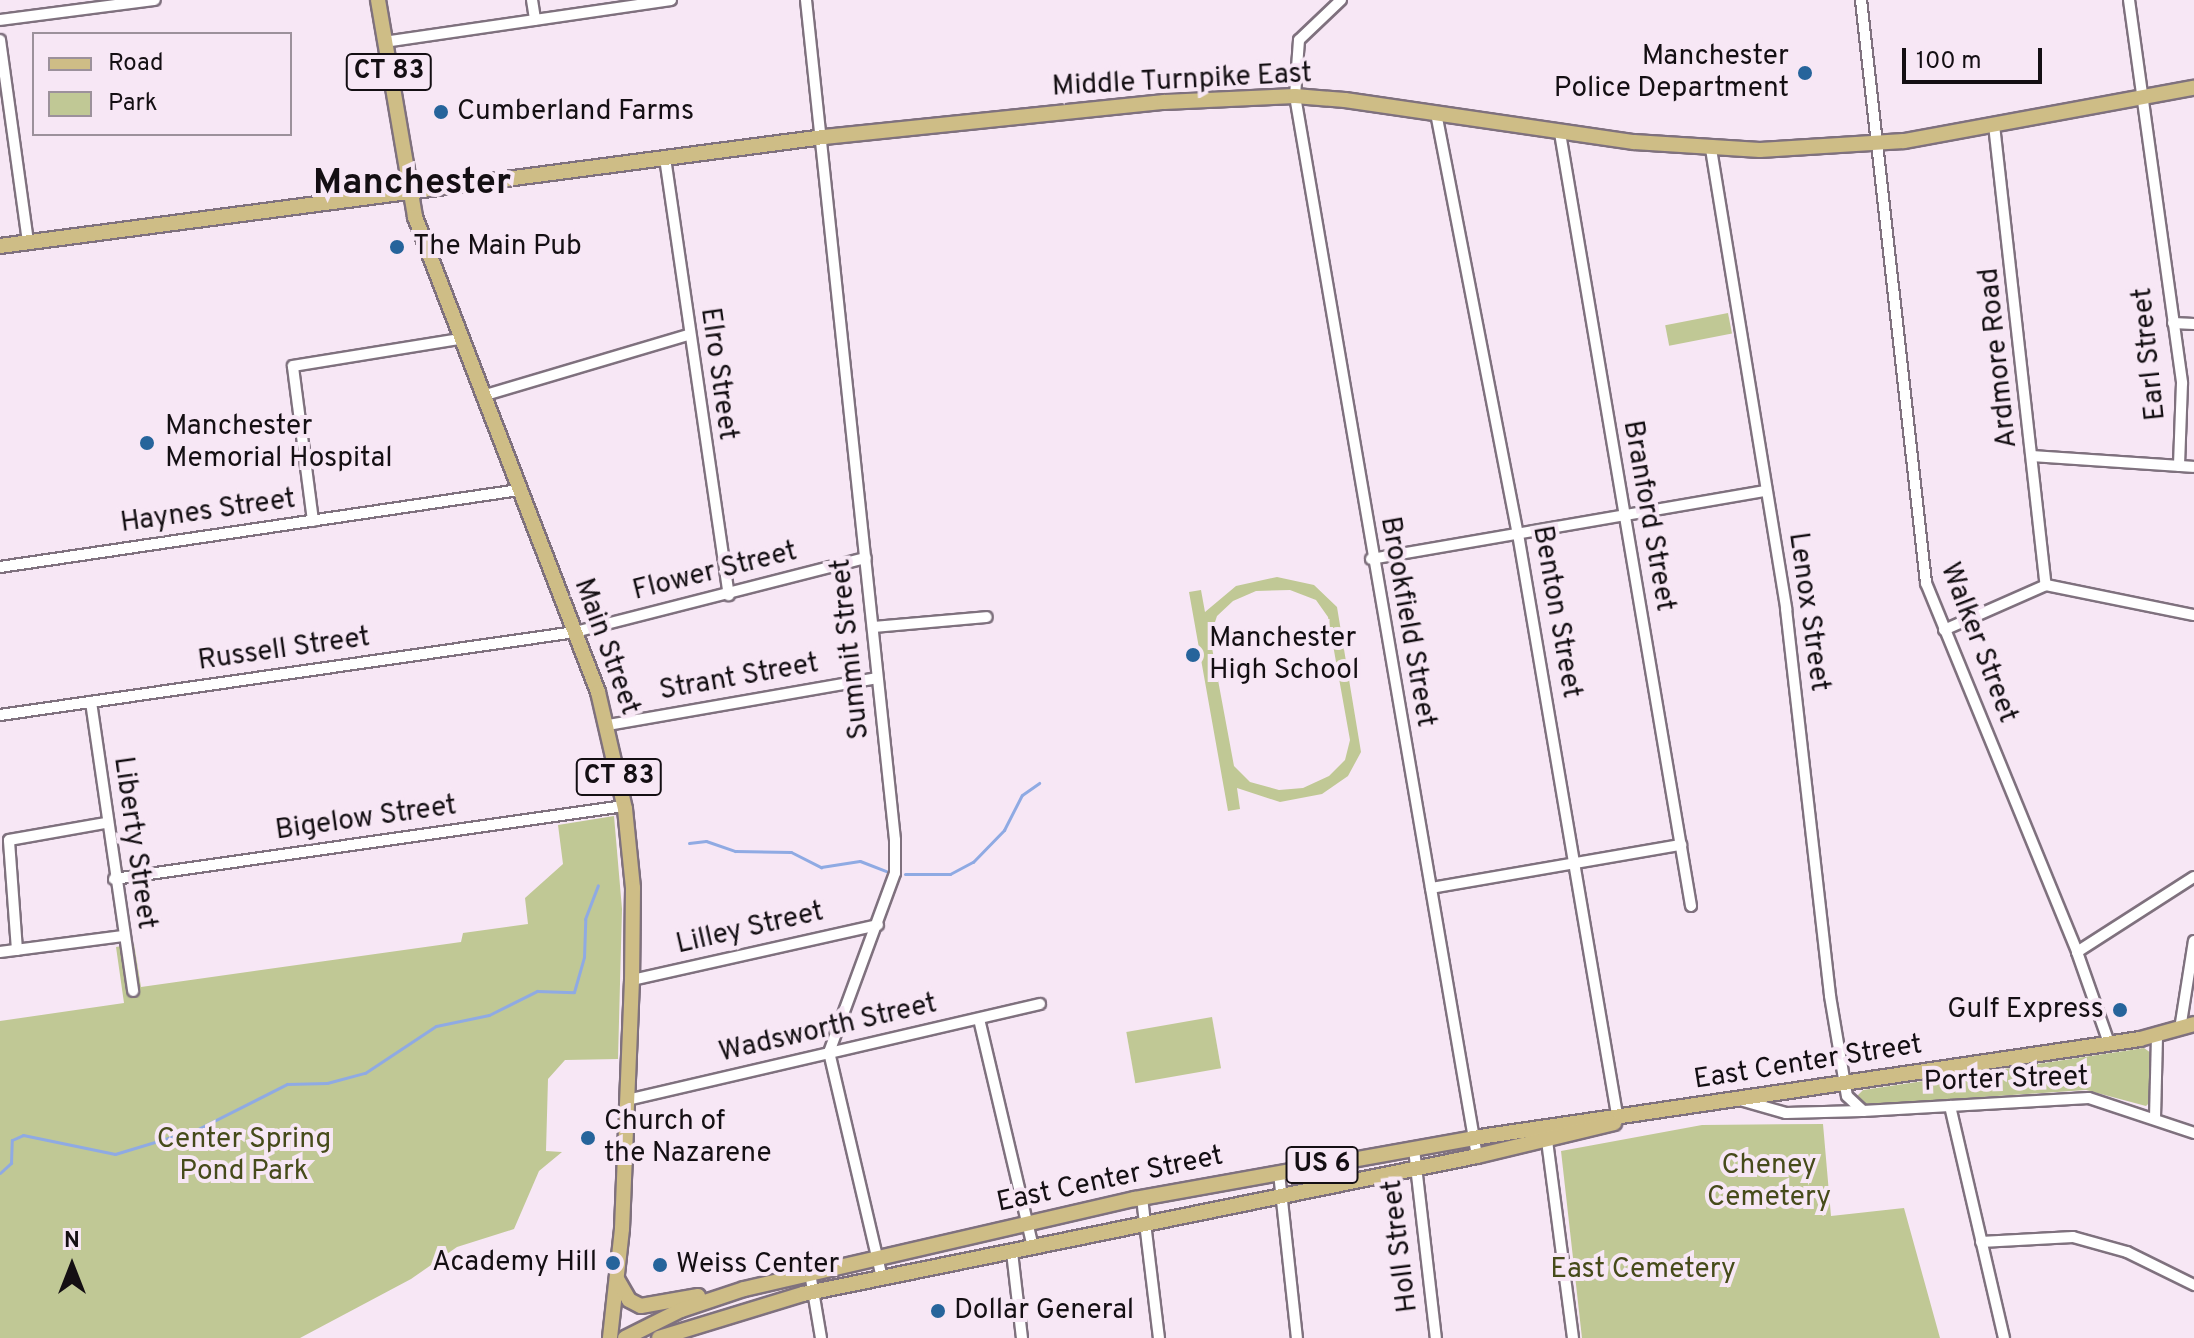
<!DOCTYPE html>
<html>
<head>
<meta charset="utf-8">
<style>
	body { margin:0 }
	#map { position:relative; width:2194px; height:1338px; overflow:hidden; background:#f7e7f5; font-family:Overpass,sans-serif }
	div>[style] { position:absolute }
	[style*='--x'] { left:calc(var(--x)*1px); top:calc(var(--y)*1px); width:calc(var(--w)*1px); rotate:calc(var(--a)*1deg) }
	.green>* { inset:0; background:#c0c895; transform-origin:0 0 }
	.stream>* { height:3px; margin:-1.5px; padding:0 1.5px; transform-origin:1.5px; border-radius:1.5px; background:#8faae3 }
	.roads { filter:drop-shadow(2px 0 #7f717e) drop-shadow(-2px 0 #7f717e) drop-shadow(0 2px #7f717e) drop-shadow(0 -2px #7f717e) }
	.minor>* { height:10px; margin:-5px; padding:0 5px; transform-origin:5px; border-radius:5px; background:#fff }
	.major>* { height:14px; margin:-7px; padding:0 7px; transform-origin:7px; border-radius:7px; background:#cebd86 }
	.dots>* { width:22px; height:22px; translate:-50% -50%; box-sizing:border-box; border:4px solid #f7e7f5; border-radius:50% }
	span { translate:-50% -50%; white-space:nowrap; text-align:center; line-height:1.15; -webkit-text-stroke:8px #f7e7f5; paint-order:stroke }
	.shield-label span { padding:2px 6px; background:#f7e7f5; border:2px solid; border-radius:6px; -webkit-text-stroke-width:0 }
	.shield-label { font-size:26px; color:#140f13; font-weight:700 }
	.poi-label { font-size:28px; color:#140f13 }
	.right { translate:-100% -50%; text-align:right }
	.left { translate:0 -50%; text-align:left }
	.street-label { font-size:28px; color:#140f13 }
	.park-label { font-size:28px; color:#464b1a }
	.district-label { font-size:36px; color:#140f13; font-weight:700 }
	.legend { position:absolute; left:32px; top:32px; width:260px; height:104px; box-sizing:border-box; background:#f7e7f5; border:2px solid #9c919b; margin:0; padding:10px 14px; list-style:none; font-size:24px; color:#140f13 }
	.legend li { display:flex; align-items:center; gap:16px; height:40px }
	.legend b { width:40px; border:2px solid #9c919b }
	.north { position:absolute; left:32px; top:1226px; width:80px; height:80px; -webkit-text-stroke:6px #f7e7f5; paint-order:stroke; rotate:0deg; font-size:22px; font-weight:700; line-height:32px; text-align:center; color:#140f13 }
	.north::after { content:''; display:block; margin:auto; width:28px; height:36px; background:#140f13; clip-path:polygon(50% 0,100% 100%,50% 72%,0 100%) }
	.scale { position:absolute; left:1902px; top:48px; width:140px; height:36px; box-sizing:border-box; border:4px solid #140f13; border-top:0; padding-left:10px; font-size:24px; line-height:28px; white-space:nowrap; color:#140f13; -webkit-text-stroke:6px #f7e7f5; paint-order:stroke }
</style>
</head>
<body>
<div id="map">
	<div class="green">
		<div style="left:1728px;top:313px;width:21px;height:64px;rotate:79deg"></div>
		<div style="clip-path:polygon(evenodd,1277px 577px,1314px 585px,1337px 607px,1361px 752px,1348px 776px,1322px 794px,1280px 802px,1237px 788px,1240px 809px,1228px 811px,1189px 592px,1201px 590px,1205px 612px,1236px 586px,1277px 577px,1290px 590px,1316px 600px,1328px 617px,1350px 740px,1345px 760px,1329px 776px,1303px 788px,1279px 790px,1250px 782px,1234px 766px,1210px 637px,1217px 616px,1233px 601px,1256px 591px,1290px 590px)"></div>
		<div style="clip-path:polygon(614px 816px,622px 909px,618px 1059px,565px 1060px,548px 1079px,546px 1151px,562px 1152px,539px 1171px,514px 1229px,457px 1247px,411px 1279px,300px 1338px,0 1338px,0 1021px,124px 1003px,116px 947px,134px 944px,141px 987px,461px 942px,463px 933px,528px 924px,525px 898px,563px 864px,558px 825px)"></div>
		<div style="left:1212px;top:1017px;width:52px;height:87px;rotate:80deg"></div>
		<div style="clip-path:polygon(2144px 1048px,2151px 1053px,2152px 1100px,2146px 1106px,2086px 1090px,1866px 1105px,1857px 1096px,1863px 1090px)"></div>
		<div style="clip-path:polygon(1823px 1124px,1831px 1216px,1904px 1208px,1940px 1338px,1582px 1338px,1561px 1151px,1702px 1125px)"></div>
	</div>
	<div class="stream">
		<div style="--x:689;--y:843;--w:17;--a:-7"></div>
		<div style="--x:706;--y:841;--w:31;--a:19"></div>
		<div style="--x:735;--y:851;--w:56;--a:1"></div>
		<div style="--x:791;--y:852;--w:34;--a:27"></div>
		<div style="--x:821;--y:867;--w:39;--a:-9"></div>
		<div style="--x:860;--y:861;--w:28;--a:21"></div>
		<div style="--x:905;--y:874;--w:45;--a:0"></div>
		<div style="--x:950;--y:874;--w:26;--a:-28"></div>
		<div style="--x:973;--y:862;--w:45;--a:-45.9"></div>
		<div style="--x:1004;--y:830;--w:39;--a:-63"></div>
		<div style="--x:1022;--y:795;--w:21;--a:-35"></div>
		<div style="--x:0;--y:1173;--w:15;--a:-42"></div>
		<div style="--x:11;--y:1163;--w:23;--a:-88"></div>
		<div style="--x:12;--y:1140;--w:12;--a:-24"></div>
		<div style="--x:23;--y:1135;--w:94;--a:11.7"></div>
		<div style="--x:115;--y:1154;--w:87;--a:-16.8"></div>
		<div style="--x:198;--y:1129;--w:100;--a:-26.8"></div>
		<div style="--x:287;--y:1084;--w:40;--a:-1.4"></div>
		<div style="--x:327;--y:1083;--w:39;--a:-15"></div>
		<div style="--x:365;--y:1073;--w:85;--a:-33.5"></div>
		<div style="--x:436;--y:1026;--w:54;--a:-11.7"></div>
		<div style="--x:489;--y:1015;--w:54;--a:-26.6"></div>
		<div style="--x:537;--y:991;--w:37;--a:2"></div>
		<div style="--x:574;--y:992;--w:36;--a:-74"></div>
		<div style="--x:584;--y:957;--w:38;--a:-88"></div>
		<div style="--x:585;--y:919;--w:36;--a:-69"></div>
	</div>
	<div class="roads">
		<div class="minor">
			<div style="--x:532;--y:0;--w:20;--a:81"></div>
			<div style="--x:806;--y:0;--w:845;--a:83.95"></div>
			<div style="--x:895;--y:840;--w:33;--a:90"></div>
			<div style="--x:895;--y:873;--w:191;--a:110.2"></div>
			<div style="--x:829;--y:1052;--w:232;--a:76.8"></div>
			<div style="--x:1341;--y:0;--w:58;--a:136.4"></div>
			<div style="--x:1299;--y:40;--w:56;--a:94.1"></div>
			<div style="--x:1295;--y:96;--w:1076;--a:80.26"></div>
			<div style="--x:1861;--y:0;--w:587;--a:83.64"></div>
			<div style="--x:1926;--y:583;--w:399;--a:67.7"></div>
			<div style="--x:2077;--y:952;--w:96;--a:70.6"></div>
			<div style="--x:2129;--y:0;--w:387;--a:82.1"></div>
			<div style="--x:2182;--y:383;--w:83;--a:92.1"></div>
			<div style="--x:0;--y:20;--w:156;--a:-7.4"></div>
			<div style="--x:0;--y:40;--w:204;--a:82.1"></div>
			<div style="--x:384;--y:42;--w:290;--a:-8.3"></div>
			<div style="--x:1436;--y:113;--w:429;--a:79"></div>
			<div style="--x:1518;--y:534;--w:594;--a:80.32"></div>
			<div style="--x:1994;--y:125;--w:463;--a:83.6"></div>
			<div style="--x:1560;--y:133;--w:784;--a:80.38"></div>
			<div style="--x:1711;--y:149;--w:466;--a:80.7"></div>
			<div style="--x:1786;--y:609;--w:389;--a:83.5"></div>
			<div style="--x:1830;--y:996;--w:101;--a:80.4"></div>
			<div style="--x:1847;--y:1096;--w:22;--a:43"></div>
			<div style="--x:1863;--y:1111;--w:226;--a:-3.3"></div>
			<div style="--x:2089;--y:1098;--w:111;--a:18.4"></div>
			<div style="--x:665;--y:158;--w:442;--a:81.7"></div>
			<div style="--x:2173;--y:323;--w:21;--a:3"></div>
			<div style="--x:482;--y:396;--w:215;--a:-16.5"></div>
			<div style="--x:2033;--y:456;--w:161;--a:3.9"></div>
			<div style="--x:313;--y:521;--w:156;--a:-97.4"></div>
			<div style="--x:293;--y:366;--w:169;--a:-9.2"></div>
			<div style="--x:1371;--y:559;--w:401;--a:-9.8"></div>
			<div style="--x:0;--y:567;--w:525;--a:-8.44"></div>
			<div style="--x:873;--y:627;--w:114;--a:-5"></div>
			<div style="--x:1944;--y:630;--w:111;--a:-23.8"></div>
			<div style="--x:2046;--y:585;--w:151;--a:11.5"></div>
			<div style="--x:91;--y:702;--w:292;--a:81.7"></div>
			<div style="--x:0;--y:715;--w:581;--a:-8.21"></div>
			<div style="--x:575;--y:632;--w:300;--a:-14.3"></div>
			<div style="--x:608;--y:725;--w:273;--a:-9.9"></div>
			<div style="--x:114;--y:879;--w:515;--a:-8.15"></div>
			<div style="--x:1431;--y:888;--w:254;--a:-9.8"></div>
			<div style="--x:17;--y:950;--w:110;--a:-94.2"></div>
			<div style="--x:9;--y:840;--w:97;--a:-10"></div>
			<div style="--x:0;--y:952;--w:124;--a:-7.4"></div>
			<div style="--x:2077;--y:952;--w:139;--a:-32.7"></div>
			<div style="--x:632;--y:980;--w:252;--a:-12.6"></div>
			<div style="--x:979;--y:1019;--w:235;--a:76.7"></div>
			<div style="--x:2180;--y:1029;--w:89;--a:-81"></div>
			<div style="--x:627;--y:1100;--w:424;--a:-13.1"></div>
			<div style="--x:1740;--y:1100;--w:48;--a:15.8"></div>
			<div style="--x:1786;--y:1113;--w:76;--a:-1.5"></div>
			<div style="--x:1950;--y:1106;--w:238;--a:76.9"></div>
			<div style="--x:2155;--y:1118;--w:83;--a:-88.6"></div>
			<div style="--x:1546;--y:1133;--w:207;--a:82.5"></div>
			<div style="--x:1414;--y:1149;--w:190;--a:83.4"></div>
			<div style="--x:1279;--y:1173;--w:166;--a:83.8"></div>
			<div style="--x:1142;--y:1198;--w:141;--a:83.1"></div>
			<div style="--x:1981;--y:1242;--w:92;--a:-3.1"></div>
			<div style="--x:2073;--y:1237;--w:56;--a:15.5"></div>
			<div style="--x:2127;--y:1252;--w:75;--a:26.2"></div>
			<div style="--x:1012;--y:1252;--w:87;--a:83.4"></div>
			<div style="--x:810;--y:1273;--w:66;--a:80.4"></div>
		</div>
		<div class="major">
			<div style="--x:378;--y:0;--w:220;--a:80.3"></div>
			<div style="--x:415;--y:217;--w:509;--a:68.93"></div>
			<div style="--x:598;--y:692;--w:120;--a:77"></div>
			<div style="--x:625;--y:809;--w:79;--a:84.2"></div>
			<div style="--x:633;--y:888;--w:92;--a:90.6"></div>
			<div style="--x:632;--y:980;--w:249;--a:92.3"></div>
			<div style="--x:622;--y:1229;--w:110;--a:96.3"></div>
			<div style="--x:0;--y:246;--w:831;--a:-7.54"></div>
			<div style="--x:824;--y:137;--w:342;--a:-5.9"></div>
			<div style="--x:1164;--y:102;--w:131;--a:-2.6"></div>
			<div style="--x:1295;--y:96;--w:50;--a:4.6"></div>
			<div style="--x:1345;--y:100;--w:292;--a:8.3"></div>
			<div style="--x:1634;--y:142;--w:126;--a:3.6"></div>
			<div style="--x:1760;--y:150;--w:144;--a:-3.6"></div>
			<div style="--x:1904;--y:141;--w:295;--a:-10.4"></div>
			<div style="--x:617;--y:1279;--w:24;--a:60"></div>
			<div style="--x:629;--y:1300;--w:13;--a:27"></div>
			<div style="--x:641;--y:1306;--w:58;--a:-10"></div>
			<div style="--x:625;--y:1338;--w:63;--a:-26.6"></div>
			<div style="--x:681;--y:1310;--w:66;--a:-18.4"></div>
			<div style="--x:744;--y:1289;--w:401;--a:-13"></div>
			<div style="--x:1135;--y:1199;--w:343;--a:-10.2"></div>
			<div style="--x:1473;--y:1138;--w:674;--a:-8.44"></div>
			<div style="--x:2140;--y:1039;--w:56;--a:-15.5"></div>
			<div style="--x:659;--y:1338;--w:151;--a:-17"></div>
			<div style="--x:803;--y:1294;--w:688;--a:-11.57"></div>
			<div style="--x:1477;--y:1156;--w:141;--a:-13.5"></div>
		</div>
	</div>
	<div class="dots">
		<div style="left:1805px;top:73px;background:#26649b"></div>
		<div style="left:441px;top:112px;background:#26649b"></div>
		<div style="left:397px;top:247px;background:#26649b"></div>
		<div style="left:147px;top:443px;background:#26649b"></div>
		<div style="left:1193px;top:655px;background:#26649b"></div>
		<div style="left:2120px;top:1010px;background:#26649b"></div>
		<div style="left:588px;top:1138px;background:#26649b"></div>
		<div style="left:613px;top:1263px;background:#26649b"></div>
		<div style="left:660px;top:1265px;background:#26649b"></div>
		<div style="left:938px;top:1311px;background:#26649b"></div>
	</div>
	<div class="shield-label">
		<span style="left:389px;top:72px">CT 83</span>
		<span style="left:619px;top:777px">CT 83</span>
		<span style="left:1322px;top:1165px">US 6</span>
	</div>
	<div class="poi-label">
		<span class="right" style="left:1789px;top:73px">Manchester<br>Police Department</span>
		<span class="left" style="left:457px;top:112px">Cumberland Farms</span>
		<span class="left" style="left:413px;top:247px">The Main Pub</span>
		<span class="left" style="left:165px;top:443px">Manchester<br>Memorial Hospital</span>
		<span class="left" style="left:1209px;top:655px">Manchester<br>High School</span>
		<span class="right" style="left:2104px;top:1010px">Gulf Express</span>
		<span class="left" style="left:604px;top:1138px">Church of<br>the Nazarene</span>
		<span class="right" style="left:597px;top:1263px">Academy Hill</span>
		<span class="left" style="left:676px;top:1265px">Weiss Center</span>
		<span class="left" style="left:954px;top:1311px">Dollar General</span>
	</div>
	<div class="street-label">
		<span style="left:1182px;top:81px;rotate:-3deg">Middle Turnpike East</span>
		<span style="left:2150px;top:354px;rotate:-96deg">Earl Street</span>
		<span style="left:1999px;top:358px;rotate:-96deg">Ardmore Road</span>
		<span style="left:718px;top:374px;rotate:82deg">Elro Street</span>
		<span style="left:208px;top:512px;rotate:-8deg">Haynes Street</span>
		<span style="left:1648px;top:516px;rotate:80deg">Branford Street</span>
		<span style="left:715px;top:572px;rotate:-14deg">Flower Street</span>
		<span style="left:1556px;top:612px;rotate:80deg">Benton Street</span>
		<span style="left:1808px;top:612px;rotate:82deg">Lenox Street</span>
		<span style="left:1407px;top:622px;rotate:80deg">Brookfield Street</span>
		<span style="left:1978px;top:643px;rotate:69deg">Walker Street</span>
		<span style="left:606px;top:647px;rotate:70deg">Main Street</span>
		<span style="left:851px;top:649px;rotate:-96deg">Summit Street</span>
		<span style="left:284px;top:650px;rotate:-8deg">Russell Street</span>
		<span style="left:739px;top:678px;rotate:-10deg">Strant Street</span>
		<span style="left:366px;top:819px;rotate:-8deg">Bigelow Street</span>
		<span style="left:134px;top:843px;rotate:82deg">Liberty Street</span>
		<span style="left:750px;top:929px;rotate:-13deg">Lilley Street</span>
		<span style="left:828px;top:1029px;rotate:-13deg">Wadsworth Street</span>
		<span style="left:1808px;top:1063px;rotate:-9deg">East Center Street</span>
		<span style="left:2006px;top:1080px;rotate:-2deg">Porter Street</span>
		<span style="left:1110px;top:1180px;rotate:-12deg">East Center Street</span>
		<span style="left:1401px;top:1246px;rotate:-97deg">Holl Street</span>
	</div>
	<div class="park-label">
		<span style="left:244px;top:1156px">Center Spring<br>Pond Park</span>
		<span style="left:1769px;top:1182px">Cheney<br>Cemetery</span>
		<span style="left:1643px;top:1270px">East Cemetery</span>
	</div>
	<div class="district-label">
		<span style="left:412px;top:185px">Manchester</span>
	</div>
	<ul class="legend">
	<li><b style="height:10px;background:#cebd86"></b>Road</li>
	<li><b style="height:22px;background:#c0c895"></b>Park</li>
	</ul>
	<div class="north">N</div>
	<div class="scale">100 m</div>
</div>
</body>
</html>
